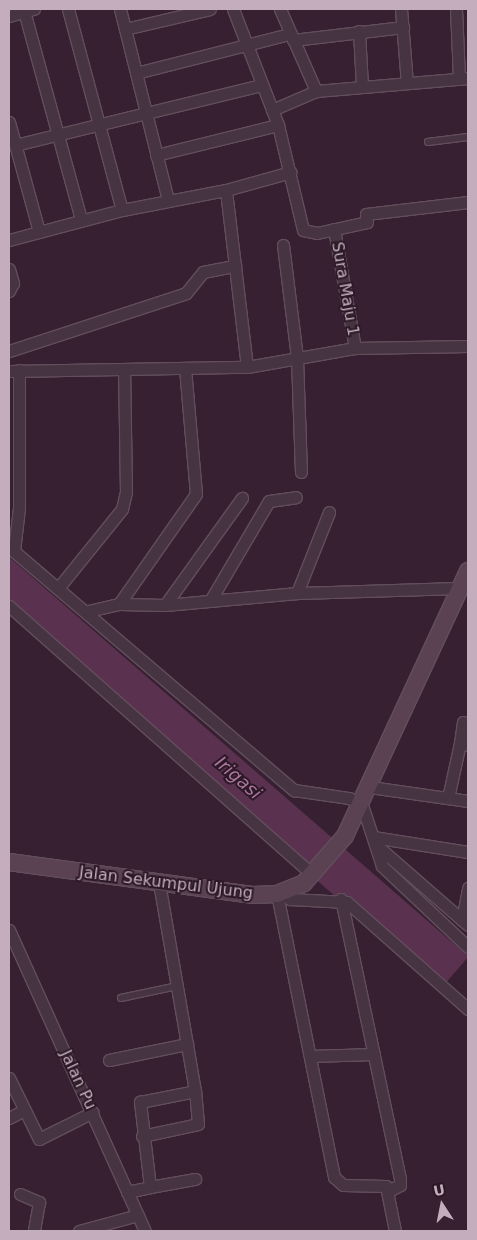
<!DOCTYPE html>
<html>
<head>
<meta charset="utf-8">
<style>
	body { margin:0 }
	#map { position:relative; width:477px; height:1240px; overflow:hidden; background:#372031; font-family:"DejaVu Sans",sans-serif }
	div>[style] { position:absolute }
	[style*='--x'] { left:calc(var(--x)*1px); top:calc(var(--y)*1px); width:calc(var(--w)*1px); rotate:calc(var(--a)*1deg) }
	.water>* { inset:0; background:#5a314f; transform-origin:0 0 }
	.roads { filter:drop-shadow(1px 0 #624e5d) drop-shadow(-1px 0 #624e5d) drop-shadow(0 1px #624e5d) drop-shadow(0 -1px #624e5d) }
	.service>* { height:5.5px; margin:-2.75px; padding:0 2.75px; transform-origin:2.75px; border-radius:2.75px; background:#473442 }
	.minor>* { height:11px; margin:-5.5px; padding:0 5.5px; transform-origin:5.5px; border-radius:5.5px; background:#473442 }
	.secondary>* { height:16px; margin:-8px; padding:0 8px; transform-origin:8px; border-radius:8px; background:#5a4253 }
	span { translate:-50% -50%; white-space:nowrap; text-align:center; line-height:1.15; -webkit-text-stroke:4px #2c1927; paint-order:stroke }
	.street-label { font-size:16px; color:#c4aebe }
	.water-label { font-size:18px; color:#ac769f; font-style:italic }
	.frame { position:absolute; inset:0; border:10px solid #c4aebe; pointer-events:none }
	.north { position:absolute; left:417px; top:1180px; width:50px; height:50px; -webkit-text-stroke:4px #2c1927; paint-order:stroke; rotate:349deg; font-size:14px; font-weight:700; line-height:20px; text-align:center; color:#c4aebe }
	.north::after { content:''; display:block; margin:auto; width:18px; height:22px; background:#c4aebe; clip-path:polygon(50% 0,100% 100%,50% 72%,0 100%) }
</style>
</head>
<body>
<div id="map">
	<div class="water">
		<div style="left:9px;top:557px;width:609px;height:42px;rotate:41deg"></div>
	</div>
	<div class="roads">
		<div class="service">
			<div style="--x:428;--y:142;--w:40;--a:-7.1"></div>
			<div style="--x:121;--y:998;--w:58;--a:-11.9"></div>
		</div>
		<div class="minor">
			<div style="--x:68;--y:9;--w:208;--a:75"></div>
			<div style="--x:120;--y:9;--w:197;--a:75.9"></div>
			<div style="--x:233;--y:9;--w:124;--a:68.8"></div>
			<div style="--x:278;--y:125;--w:108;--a:76.6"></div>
			<div style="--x:303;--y:230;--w:14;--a:12"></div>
			<div style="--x:317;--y:233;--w:51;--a:-12.4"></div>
			<div style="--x:367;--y:222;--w:8;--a:-97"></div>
			<div style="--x:366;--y:214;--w:103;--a:-6.7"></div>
			<div style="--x:280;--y:9;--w:90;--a:66.3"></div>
			<div style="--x:401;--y:9;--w:74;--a:85.4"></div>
			<div style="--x:456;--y:9;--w:70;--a:87.5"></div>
			<div style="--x:24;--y:11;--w:217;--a:74.7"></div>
			<div style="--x:9;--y:16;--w:26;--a:-16"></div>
			<div style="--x:125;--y:29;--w:87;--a:-13.2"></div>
			<div style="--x:359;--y:31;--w:55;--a:86.9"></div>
			<div style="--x:293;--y:40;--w:111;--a:-6.7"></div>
			<div style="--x:136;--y:73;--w:158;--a:-14.3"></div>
			<div style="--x:272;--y:110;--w:48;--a:-23.4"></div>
			<div style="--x:316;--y:91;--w:153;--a:-4.9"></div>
			<div style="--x:9;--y:122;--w:114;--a:74.7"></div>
			<div style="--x:15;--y:145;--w:253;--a:-13.7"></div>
			<div style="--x:156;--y:155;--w:126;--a:-13.8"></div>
			<div style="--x:334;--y:229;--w:121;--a:80"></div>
			<div style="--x:9;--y:240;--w:117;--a:-14.9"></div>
			<div style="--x:122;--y:210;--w:106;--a:-10.9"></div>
			<div style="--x:283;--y:245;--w:114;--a:82.9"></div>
			<div style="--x:297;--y:358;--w:114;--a:88"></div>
			<div style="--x:9;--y:269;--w:15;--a:74"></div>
			<div style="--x:13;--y:283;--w:9;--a:117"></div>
			<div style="--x:9;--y:351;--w:186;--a:-18.1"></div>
			<div style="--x:186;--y:293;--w:27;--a:-51"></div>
			<div style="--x:203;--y:272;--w:33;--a:-11"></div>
			<div style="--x:247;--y:367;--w:178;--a:-96.8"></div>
			<div style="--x:226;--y:190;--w:67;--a:-15.5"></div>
			<div style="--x:9;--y:371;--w:238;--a:-1"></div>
			<div style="--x:247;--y:367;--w:110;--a:-10"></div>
			<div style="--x:355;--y:348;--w:113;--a:-1"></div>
			<div style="--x:9;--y:547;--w:375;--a:40.5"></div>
			<div style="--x:294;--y:790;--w:56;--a:8.3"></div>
			<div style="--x:349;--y:798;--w:15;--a:28"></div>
			<div style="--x:362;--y:805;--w:64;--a:71.8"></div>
			<div style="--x:382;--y:866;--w:118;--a:43.3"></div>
			<div style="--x:14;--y:551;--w:43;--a:-83.4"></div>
			<div style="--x:19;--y:508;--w:138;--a:-90"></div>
			<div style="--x:59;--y:587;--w:100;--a:-51.1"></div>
			<div style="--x:122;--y:509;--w:17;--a:-77"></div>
			<div style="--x:126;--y:492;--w:122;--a:-90.9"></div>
			<div style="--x:297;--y:593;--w:87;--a:-68.4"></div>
			<div style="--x:210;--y:601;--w:116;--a:-59.5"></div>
			<div style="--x:269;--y:501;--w:27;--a:-8"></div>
			<div style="--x:119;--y:604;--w:134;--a:-55"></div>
			<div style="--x:196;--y:494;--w:125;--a:-95"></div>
			<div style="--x:165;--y:605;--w:132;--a:-54.3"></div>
			<div style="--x:9;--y:606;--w:406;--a:41.5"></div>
			<div style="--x:88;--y:611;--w:32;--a:-13"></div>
			<div style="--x:119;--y:604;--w:46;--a:1.2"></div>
			<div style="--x:165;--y:605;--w:133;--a:-5.2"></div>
			<div style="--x:297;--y:593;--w:163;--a:-1.8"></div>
			<div style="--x:463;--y:722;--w:21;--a:98"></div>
			<div style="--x:460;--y:743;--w:8;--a:14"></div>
			<div style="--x:370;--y:787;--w:99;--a:8.1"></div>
			<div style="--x:448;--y:798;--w:56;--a:-77.7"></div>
			<div style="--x:373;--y:837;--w:96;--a:9"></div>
			<div style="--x:375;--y:844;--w:123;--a:41.1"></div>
			<div style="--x:281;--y:893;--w:11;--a:34"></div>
			<div style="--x:290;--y:899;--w:57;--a:3"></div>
			<div style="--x:347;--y:902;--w:162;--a:41.5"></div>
			<div style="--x:277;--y:894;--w:289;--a:78.6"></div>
			<div style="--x:334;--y:1177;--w:12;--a:42"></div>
			<div style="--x:343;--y:1185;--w:43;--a:1.3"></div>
			<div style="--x:386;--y:1186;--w:46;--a:78.7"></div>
			<div style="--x:341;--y:899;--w:285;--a:78.1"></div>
			<div style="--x:400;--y:1178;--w:7;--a:90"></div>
			<div style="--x:400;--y:1185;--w:11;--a:153"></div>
			<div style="--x:462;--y:920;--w:33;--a:-79"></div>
			<div style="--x:9;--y:930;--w:330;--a:65.7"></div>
			<div style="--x:310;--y:1056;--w:64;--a:-1.8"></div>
			<div style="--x:109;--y:1060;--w:80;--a:-11.6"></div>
			<div style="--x:9;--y:1078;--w:68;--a:63.8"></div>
			<div style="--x:39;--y:1139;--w:60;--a:-26.6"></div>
			<div style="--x:9;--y:1118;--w:17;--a:-28"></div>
			<div style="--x:142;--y:1136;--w:57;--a:-12.1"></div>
			<div style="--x:198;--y:1124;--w:33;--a:-95"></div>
			<div style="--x:150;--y:1187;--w:46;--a:-10.1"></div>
			<div style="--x:127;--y:1192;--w:24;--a:-12"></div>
			<div style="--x:150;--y:1187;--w:86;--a:-96.7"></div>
			<div style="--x:140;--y:1102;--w:56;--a:-11.3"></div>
			<div style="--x:195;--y:1091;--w:211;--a:-99.8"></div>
			<div style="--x:20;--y:1194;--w:21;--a:23"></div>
			<div style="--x:39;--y:1202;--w:29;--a:100"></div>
			<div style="--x:79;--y:1231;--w:61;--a:-15.2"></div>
		</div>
		<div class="secondary">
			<div style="--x:9;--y:862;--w:245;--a:7.7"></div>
			<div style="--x:252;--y:895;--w:25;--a:-2"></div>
			<div style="--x:277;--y:894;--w:29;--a:-22"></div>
			<div style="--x:304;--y:883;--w:62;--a:-48.9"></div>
			<div style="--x:345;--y:836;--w:292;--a:-65.1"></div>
		</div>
	</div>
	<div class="street-label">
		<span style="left:345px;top:289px;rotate:80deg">Sura Maju 1</span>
		<span style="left:166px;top:883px;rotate:7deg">Jalan Sekumpul Ujung</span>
		<span style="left:78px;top:1080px;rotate:65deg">Jalan Pu</span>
	</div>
	<div class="water-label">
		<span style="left:238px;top:778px;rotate:41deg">Irigasi</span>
	</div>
	<div class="frame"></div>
	<div class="north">U</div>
</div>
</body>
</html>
